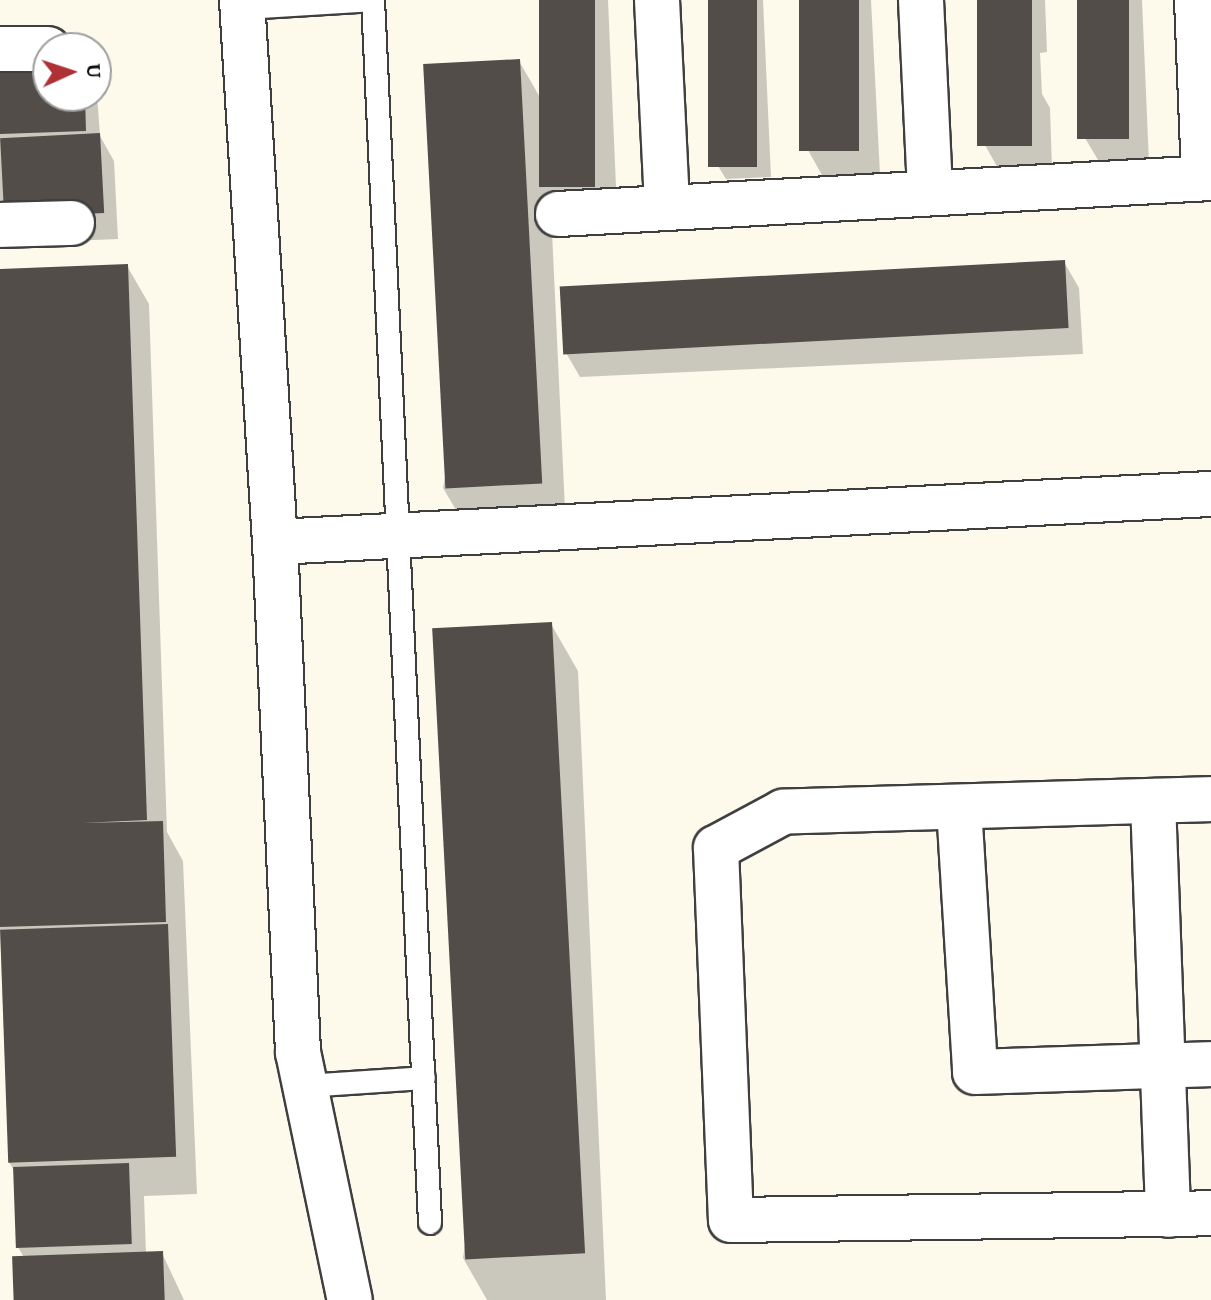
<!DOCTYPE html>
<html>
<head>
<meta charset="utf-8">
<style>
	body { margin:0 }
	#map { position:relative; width:1211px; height:1300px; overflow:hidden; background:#fdfaec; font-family:"Crimson Pro",serif }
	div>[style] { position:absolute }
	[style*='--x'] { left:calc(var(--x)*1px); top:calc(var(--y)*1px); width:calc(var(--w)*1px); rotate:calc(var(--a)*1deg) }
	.shadow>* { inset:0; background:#0003 }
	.building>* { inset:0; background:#534d49; transform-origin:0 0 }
	.roads { filter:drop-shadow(2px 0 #3f3f3f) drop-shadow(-2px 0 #3f3f3f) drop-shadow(0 2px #3f3f3f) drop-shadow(0 -2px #3f3f3f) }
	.lane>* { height:22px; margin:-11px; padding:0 11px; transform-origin:11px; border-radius:11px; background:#fff }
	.street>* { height:44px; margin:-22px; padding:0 22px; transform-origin:22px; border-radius:22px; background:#fff }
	span { translate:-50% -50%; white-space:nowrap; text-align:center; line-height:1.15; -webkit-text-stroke:8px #fff; paint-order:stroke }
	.north { position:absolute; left:32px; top:32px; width:80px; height:80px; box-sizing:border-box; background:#fff; border:2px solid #9e9e9e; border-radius:50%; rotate:87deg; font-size:22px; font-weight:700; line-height:32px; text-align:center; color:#0c0c0c }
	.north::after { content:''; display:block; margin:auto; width:28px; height:36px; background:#ae3136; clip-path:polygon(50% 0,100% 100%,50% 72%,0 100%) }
</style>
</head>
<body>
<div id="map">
	<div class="shadow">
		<div style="clip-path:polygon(540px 0,608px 0,617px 210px,564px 212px,550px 189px,566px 531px,471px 535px,443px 488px,519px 61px,545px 106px)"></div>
		<div style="clip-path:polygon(711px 0,763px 0,771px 177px,726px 179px,718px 166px)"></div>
		<div style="clip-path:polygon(801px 0,871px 0,880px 174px,823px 177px,808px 150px)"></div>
		<div style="clip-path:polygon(979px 0,1045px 0,1047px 52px,1040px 53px,1042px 94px,1050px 108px,1052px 169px,1000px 172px,985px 145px)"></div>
		<div style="clip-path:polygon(1079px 0,1142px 0,1149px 163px,1101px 165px,1085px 138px)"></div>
		<div style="clip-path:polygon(0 61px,48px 96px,96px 96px,96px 81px,100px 136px,114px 161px,118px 239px,0 244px)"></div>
		<div style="clip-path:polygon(1064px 262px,1079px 288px,1083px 354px,580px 377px,565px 351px)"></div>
		<div style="clip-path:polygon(127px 266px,149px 304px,167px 832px,183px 861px,197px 1194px,144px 1196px,146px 1254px,162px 1253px,184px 1300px,16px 1300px,25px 1259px,18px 1247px,15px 1172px,9px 1162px,0 927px,0 271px)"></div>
		<div style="clip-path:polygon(551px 624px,578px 671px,606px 1300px,487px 1300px,463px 1258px)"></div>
	</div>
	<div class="building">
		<div style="left:539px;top:0;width:56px;height:187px"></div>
		<div style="left:708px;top:0;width:49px;height:167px"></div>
		<div style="left:799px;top:0;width:60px;height:151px"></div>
		<div style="left:977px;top:0;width:55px;height:146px"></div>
		<div style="left:1077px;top:0;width:52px;height:139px"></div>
		<div style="clip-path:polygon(48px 57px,48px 96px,85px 96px,86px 131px,0 134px,0 59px)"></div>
		<div style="left:520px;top:59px;width:425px;height:97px;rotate:87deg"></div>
		<div style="left:100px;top:133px;width:80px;height:100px;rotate:87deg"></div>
		<div style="left:1065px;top:260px;width:68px;height:506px;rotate:87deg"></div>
		<div style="clip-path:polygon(128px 264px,147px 820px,82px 823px,163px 821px,166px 922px,0 927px,0 269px)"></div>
		<div style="left:552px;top:622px;width:632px;height:120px;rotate:87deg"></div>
		<div style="left:168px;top:924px;width:233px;height:168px;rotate:88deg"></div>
		<div style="left:129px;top:1163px;width:81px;height:116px;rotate:88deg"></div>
		<div style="left:163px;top:1251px;width:49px;height:151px;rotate:88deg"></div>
	</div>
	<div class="roads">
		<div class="lane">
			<div style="--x:373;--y:0;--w:1224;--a:87.33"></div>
			<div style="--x:243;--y:8;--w:129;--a:-3.5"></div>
			<div style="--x:305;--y:1086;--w:119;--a:-3.8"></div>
		</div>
		<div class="street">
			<div style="--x:242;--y:0;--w:543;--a:86.52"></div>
			<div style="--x:275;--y:542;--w:511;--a:87.42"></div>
			<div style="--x:298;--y:1052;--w:253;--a:78.2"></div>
			<div style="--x:657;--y:0;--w:208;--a:87.2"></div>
			<div style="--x:921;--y:0;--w:193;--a:87.3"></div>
			<div style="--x:1197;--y:0;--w:178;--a:87.7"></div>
			<div style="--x:0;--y:49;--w:48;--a:0"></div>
			<div style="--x:558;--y:214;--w:654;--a:-3.16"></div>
			<div style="--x:0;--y:225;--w:72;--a:-1.6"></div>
			<div style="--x:275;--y:542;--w:937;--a:-2.94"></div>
			<div style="--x:1211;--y:799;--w:428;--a:178.3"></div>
			<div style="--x:783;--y:812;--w:76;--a:151.8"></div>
			<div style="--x:716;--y:848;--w:372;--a:87.7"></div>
			<div style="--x:731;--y:1220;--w:480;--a:-0.8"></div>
			<div style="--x:1153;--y:801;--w:414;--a:87.9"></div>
			<div style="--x:959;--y:807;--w:265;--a:86.5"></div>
			<div style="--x:975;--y:1072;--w:236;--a:-1.9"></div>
		</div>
	</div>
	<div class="north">U</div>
</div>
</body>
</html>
